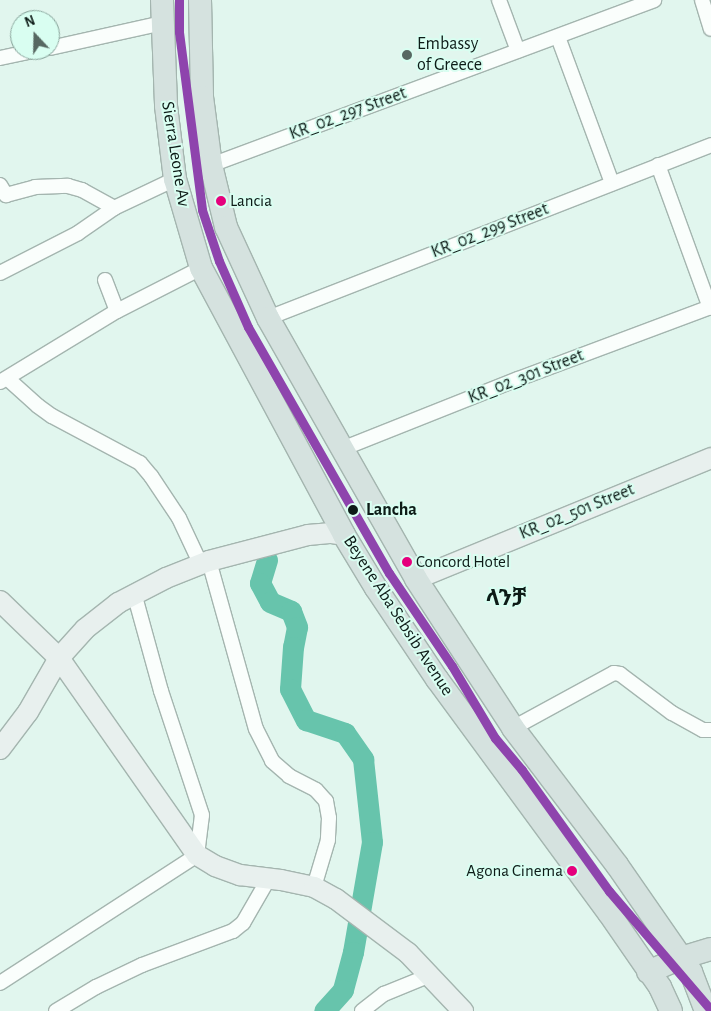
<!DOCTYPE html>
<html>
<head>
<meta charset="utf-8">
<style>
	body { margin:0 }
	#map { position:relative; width:711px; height:1011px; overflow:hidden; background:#e1f6ee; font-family:"Alegreya Sans","Noto Sans Ethiopic",sans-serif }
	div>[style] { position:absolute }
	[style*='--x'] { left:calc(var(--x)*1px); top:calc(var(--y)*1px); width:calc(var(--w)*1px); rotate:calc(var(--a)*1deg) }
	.river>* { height:21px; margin:-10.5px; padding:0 10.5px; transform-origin:10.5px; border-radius:10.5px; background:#67c4ac }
	.roads { filter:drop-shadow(1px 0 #a4b5af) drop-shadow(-1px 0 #a4b5af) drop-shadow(0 1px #a4b5af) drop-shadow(0 -1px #a4b5af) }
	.street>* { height:14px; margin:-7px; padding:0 7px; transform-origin:7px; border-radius:7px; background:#fafefc }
	.secondary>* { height:20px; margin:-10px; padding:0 10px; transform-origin:10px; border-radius:10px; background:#e8f0ee }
	.primary>* { height:22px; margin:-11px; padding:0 11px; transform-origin:11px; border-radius:11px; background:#d5e2df }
	.rail-1>* { height:9px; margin:-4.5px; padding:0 4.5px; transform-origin:4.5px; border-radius:4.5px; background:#8e44ad }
	.dots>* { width:14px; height:14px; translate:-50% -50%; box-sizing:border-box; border:2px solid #d9fef1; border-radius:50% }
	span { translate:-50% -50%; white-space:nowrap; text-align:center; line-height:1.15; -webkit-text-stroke:4px #d9fef1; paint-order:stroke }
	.bus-label { font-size:17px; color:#0d1b17 }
	.left { translate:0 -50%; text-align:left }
	.right { translate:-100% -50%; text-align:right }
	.poi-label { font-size:18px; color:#0d1b17 }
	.street-label { font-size:18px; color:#0d1b17 }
	.stop-label { font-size:18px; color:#0d1b17; font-weight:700 }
	.district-label { font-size:22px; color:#0d1b17; font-weight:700 }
	.north { position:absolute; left:10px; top:10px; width:50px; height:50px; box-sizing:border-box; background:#d9fef1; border:1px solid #87a39a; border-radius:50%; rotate:339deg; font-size:14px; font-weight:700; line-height:20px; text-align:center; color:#0d1b17 }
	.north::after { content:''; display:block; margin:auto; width:18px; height:22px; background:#576862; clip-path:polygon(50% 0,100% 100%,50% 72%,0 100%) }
</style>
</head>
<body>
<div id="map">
	<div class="river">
		<div style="--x:267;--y:560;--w:24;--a:107"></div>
		<div style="--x:260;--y:583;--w:21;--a:62"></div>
		<div style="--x:270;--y:602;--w:23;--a:23"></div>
		<div style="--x:291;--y:611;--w:17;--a:69"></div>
		<div style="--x:297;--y:627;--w:20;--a:101"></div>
		<div style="--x:293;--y:647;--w:42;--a:94.1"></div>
		<div style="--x:290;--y:689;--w:35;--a:63"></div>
		<div style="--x:306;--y:720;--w:41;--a:18.4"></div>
		<div style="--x:345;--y:733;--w:32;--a:55"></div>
		<div style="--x:363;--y:759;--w:83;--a:83.8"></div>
		<div style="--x:372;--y:842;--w:112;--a:99.8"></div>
		<div style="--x:353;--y:952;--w:39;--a:105"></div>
		<div style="--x:343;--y:990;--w:28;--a:132"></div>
	</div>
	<div class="roads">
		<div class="street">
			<div style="--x:499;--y:0;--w:54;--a:69.6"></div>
			<div style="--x:702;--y:0;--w:30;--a:73"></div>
			<div style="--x:558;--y:37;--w:156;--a:69.7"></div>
			<div style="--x:50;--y:48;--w:116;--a:-12.5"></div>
			<div style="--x:0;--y:58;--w:40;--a:-12"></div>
			<div style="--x:211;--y:165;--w:473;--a:-20.4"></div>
			<div style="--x:658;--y:165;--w:152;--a:70"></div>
			<div style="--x:0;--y:185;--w:12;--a:59"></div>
			<div style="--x:6;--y:195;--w:30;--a:-15"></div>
			<div style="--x:35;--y:187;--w:33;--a:-2"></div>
			<div style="--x:68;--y:186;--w:15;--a:16"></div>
			<div style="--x:82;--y:190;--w:37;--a:29"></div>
			<div style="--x:0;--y:273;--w:88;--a:-27.1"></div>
			<div style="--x:78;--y:233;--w:44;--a:-34.8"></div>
			<div style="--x:114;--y:208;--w:68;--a:-25.4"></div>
			<div style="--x:105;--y:280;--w:33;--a:69"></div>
			<div style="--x:268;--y:318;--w:476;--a:-21.3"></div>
			<div style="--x:8;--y:379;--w:40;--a:42"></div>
			<div style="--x:38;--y:406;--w:17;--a:36"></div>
			<div style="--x:52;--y:416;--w:100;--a:28.1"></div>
			<div style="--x:140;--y:463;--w:17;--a:50"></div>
			<div style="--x:151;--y:476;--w:50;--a:56.3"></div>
			<div style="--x:179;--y:518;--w:52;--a:64.9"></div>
			<div style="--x:0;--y:382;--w:137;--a:-31.3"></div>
			<div style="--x:117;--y:311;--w:94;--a:-27.1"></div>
			<div style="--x:342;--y:449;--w:189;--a:-21.7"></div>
			<div style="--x:518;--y:379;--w:206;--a:-20.5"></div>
			<div style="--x:209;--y:561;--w:174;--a:74.4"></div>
			<div style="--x:256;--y:729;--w:36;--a:63"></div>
			<div style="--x:272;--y:761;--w:23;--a:41"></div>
			<div style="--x:289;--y:776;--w:30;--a:27"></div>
			<div style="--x:316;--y:790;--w:15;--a:48"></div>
			<div style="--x:326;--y:801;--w:17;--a:80"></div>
			<div style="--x:329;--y:818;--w:22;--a:93"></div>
			<div style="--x:328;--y:840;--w:49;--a:106.6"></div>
			<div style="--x:513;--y:728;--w:115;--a:-28.6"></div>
			<div style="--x:614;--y:673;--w:6;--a:9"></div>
			<div style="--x:620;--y:674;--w:65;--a:36.9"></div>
			<div style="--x:672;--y:713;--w:35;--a:29"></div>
			<div style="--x:703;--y:730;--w:8;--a:0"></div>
			<div style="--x:0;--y:983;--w:235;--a:-33"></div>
			<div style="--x:197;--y:855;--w:40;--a:-82.9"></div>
			<div style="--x:202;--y:815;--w:131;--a:-108.3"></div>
			<div style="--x:161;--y:691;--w:102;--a:-105.4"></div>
			<div style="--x:56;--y:1011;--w:47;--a:-31"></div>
			<div style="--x:96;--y:987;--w:51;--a:-25.6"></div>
			<div style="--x:142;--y:965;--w:97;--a:-20.5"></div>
			<div style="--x:233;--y:931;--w:13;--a:-39"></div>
			<div style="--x:243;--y:923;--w:52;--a:-60"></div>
			<div style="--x:362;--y:1011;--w:28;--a:-38"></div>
			<div style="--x:384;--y:994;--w:48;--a:-22.2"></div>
		</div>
		<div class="secondary">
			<div style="--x:416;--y:579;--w:319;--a:-22.3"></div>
			<div style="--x:0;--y:601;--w:82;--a:44"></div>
			<div style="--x:59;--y:658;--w:241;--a:55"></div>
			<div style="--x:197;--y:855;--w:21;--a:31"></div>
			<div style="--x:215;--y:866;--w:27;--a:20"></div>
			<div style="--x:240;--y:875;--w:41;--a:7"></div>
			<div style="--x:281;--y:880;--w:34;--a:12"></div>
			<div style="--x:314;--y:887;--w:25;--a:29"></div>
			<div style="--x:336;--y:899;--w:90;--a:36.9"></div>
			<div style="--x:408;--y:953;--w:80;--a:46.5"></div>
			<div style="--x:0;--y:749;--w:46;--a:-52.9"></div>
			<div style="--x:28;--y:712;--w:62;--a:-60.1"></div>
			<div style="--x:59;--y:658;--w:39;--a:-48"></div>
			<div style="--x:85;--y:629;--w:42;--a:-38.2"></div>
			<div style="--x:118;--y:603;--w:54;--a:-27.5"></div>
			<div style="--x:166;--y:578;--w:46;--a:-21.6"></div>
			<div style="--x:209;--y:561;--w:102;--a:-14.7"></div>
			<div style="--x:308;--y:535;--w:24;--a:-5"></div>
			<div style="--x:332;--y:533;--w:12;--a:9"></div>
		</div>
		<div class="primary">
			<div style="--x:162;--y:0;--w:106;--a:87.8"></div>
			<div style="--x:166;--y:106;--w:74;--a:83"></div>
			<div style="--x:175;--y:179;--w:93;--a:73.7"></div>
			<div style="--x:201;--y:268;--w:303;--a:61.8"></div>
			<div style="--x:344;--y:535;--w:62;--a:58.9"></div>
			<div style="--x:376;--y:588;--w:110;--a:56.2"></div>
			<div style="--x:437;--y:679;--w:290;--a:53.7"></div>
			<div style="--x:609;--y:913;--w:90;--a:55.4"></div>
			<div style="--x:660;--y:987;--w:26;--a:65"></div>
			<div style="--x:200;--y:0;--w:97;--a:88.8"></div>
			<div style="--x:202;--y:97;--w:69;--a:82.5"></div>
			<div style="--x:211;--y:165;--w:64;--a:76.4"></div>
			<div style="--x:226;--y:227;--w:100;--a:65.2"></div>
			<div style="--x:268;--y:318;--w:300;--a:60.4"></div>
			<div style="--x:416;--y:579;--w:178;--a:56.9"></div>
			<div style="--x:513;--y:728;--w:172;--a:52.8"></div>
			<div style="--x:617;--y:865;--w:130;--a:55.3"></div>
			<div style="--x:691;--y:972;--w:42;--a:69"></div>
			<div style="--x:648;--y:972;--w:36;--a:-23"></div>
			<div style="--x:681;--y:958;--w:31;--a:-17"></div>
		</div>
	</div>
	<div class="rail-1">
		<div style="--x:179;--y:0;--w:32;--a:90"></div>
		<div style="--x:179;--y:32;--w:179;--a:82.6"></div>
		<div style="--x:202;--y:210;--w:54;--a:71.6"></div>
		<div style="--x:219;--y:261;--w:72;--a:66.3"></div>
		<div style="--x:248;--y:327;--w:284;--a:60.2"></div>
		<div style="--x:389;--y:573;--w:112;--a:55.9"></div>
		<div style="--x:452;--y:666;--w:84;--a:59.2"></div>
		<div style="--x:495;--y:738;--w:42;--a:49.8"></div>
		<div style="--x:522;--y:770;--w:149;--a:54.3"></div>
		<div style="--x:609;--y:891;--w:157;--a:49.4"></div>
	</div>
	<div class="dots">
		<div style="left:407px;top:55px;background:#576862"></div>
		<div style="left:221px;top:201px;background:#e5007d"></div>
		<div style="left:353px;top:510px;background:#0d1b17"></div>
		<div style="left:407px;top:562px;background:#e5007d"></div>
		<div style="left:572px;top:871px;background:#e5007d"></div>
	</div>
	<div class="bus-label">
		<span class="left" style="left:230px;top:201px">Lancia</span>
		<span class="left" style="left:416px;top:562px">Concord Hotel</span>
		<span class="right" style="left:563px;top:871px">Agona Cinema</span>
	</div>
	<div class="poi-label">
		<span class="left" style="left:417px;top:55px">Embassy<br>of Greece</span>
	</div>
	<div class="street-label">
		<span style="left:348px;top:114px;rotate:-20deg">KR_02_297 Street</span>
		<span style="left:175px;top:154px;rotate:81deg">Sierra Leone Av</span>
		<span style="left:490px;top:231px;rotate:-21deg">KR_02_299 Street</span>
		<span style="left:526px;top:377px;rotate:-21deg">KR_02_301 Street</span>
		<span style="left:577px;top:512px;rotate:-22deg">KR_02_501 Street</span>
		<span style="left:398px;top:616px;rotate:57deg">Beyene Aba Sebsib Avenue</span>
	</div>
	<div class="stop-label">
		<span class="left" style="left:366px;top:510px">Lancha</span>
	</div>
	<div class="district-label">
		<span style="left:506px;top:599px">ላንቻ</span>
	</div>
	<div class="north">N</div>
</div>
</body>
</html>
